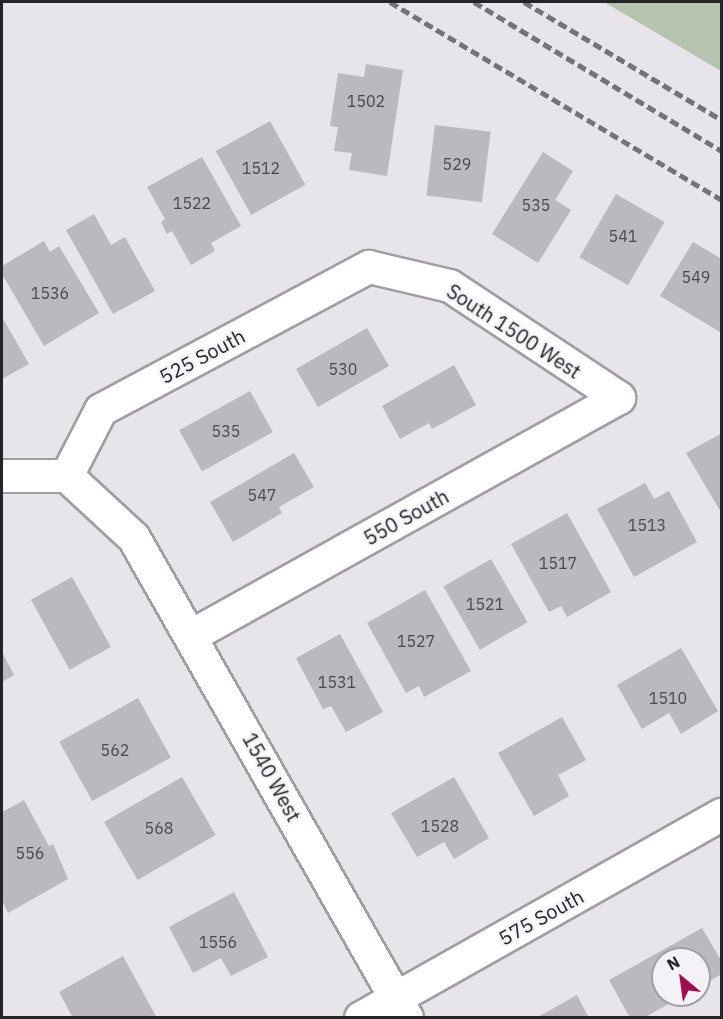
<!DOCTYPE html>
<html>
<head>
<meta charset="utf-8">
<style>
	body { margin:0 }
	#map { position:relative; width:723px; height:1019px; overflow:hidden; background:#e7e5ea; font-family:"IBM Plex Sans",sans-serif }
	div>[style] { position:absolute }
	[style*='--x'] { left:calc(var(--x)*1px); top:calc(var(--y)*1px); width:calc(var(--w)*1px); rotate:calc(var(--a)*1deg) }
	.green>* { inset:0; background:#b6c4af }
	.building>* { inset:0; background:#bbb9bd; transform-origin:0 0 }
	.roads { filter:drop-shadow(2px 0 #a09ea3) drop-shadow(-2px 0 #a09ea3) drop-shadow(0 2px #a09ea3) drop-shadow(0 -2px #a09ea3) }
	.street>* { height:32px; margin:-16px; padding:0 16px; transform-origin:16px; border-radius:16px; background:#fff }
	.rail>* { height:4.5px; margin-top:-2.25px; transform-origin:0; background:repeating-linear-gradient(90deg,#747376 0 9px,transparent 0 13.5px) }
	span { translate:-50% -50%; white-space:nowrap; text-align:center; line-height:1.15; -webkit-text-stroke:4.5px #f4f2f7; paint-order:stroke }
	.number-label { font-size:16px; color:#4a484b }
	.number-label span { -webkit-text-stroke-width:0 }
	.street-label { font-size:20px; color:#242325 }
	.frame { position:absolute; inset:0; border:3px solid #242325; pointer-events:none }
	.north { position:absolute; left:651px; top:947px; width:60px; height:60px; box-sizing:border-box; background:#f4f2f7; border:2px solid #a19fa3; border-radius:50%; rotate:331deg; font-size:16px; font-weight:700; line-height:24px; text-align:center; color:#242325 }
	.north::after { content:''; display:block; margin:auto; width:21px; height:27px; background:#a20d50; clip-path:polygon(50% 0,100% 100%,50% 72%,0 100%) }
</style>
</head>
<body>
<div id="map">
	<div class="green">
		<div style="clip-path:polygon(604px 2px,721px 2px,721px 71px)"></div>
	</div>
	<div class="building">
		<div style="clip-path:polygon(366px 64px,403px 70px,387px 176px,349px 170px,352px 153px,334px 151px,338px 127px,330px 126px,338px 73px,364px 77px)"></div>
		<div style="left:270px;top:121px;width:73px;height:62px;rotate:61deg"></div>
		<div style="left:435px;top:125px;width:56px;height:71px;rotate:7deg"></div>
		<div style="clip-path:polygon(543px 152px,573px 171px,555px 200px,571px 210px,538px 263px,492px 234px)"></div>
		<div style="clip-path:polygon(202px 157px,241px 226px,211px 243px,215px 251px,191px 265px,172px 231px,167px 234px,161px 222px,165px 219px,147px 187px)"></div>
		<div style="left:616px;top:194px;width:56px;height:73px;rotate:30deg"></div>
		<div style="clip-path:polygon(94px 214px,111px 245px,125px 237px,155px 291px,113px 314px,66px 230px)"></div>
		<div style="clip-path:polygon(44px 241px,50px 252px,59px 246px,99px 313px,44px 346px,2px 274px,2px 266px)"></div>
		<div style="clip-path:polygon(693px 242px,722px 259px,720px 332px,660px 296px)"></div>
		<div style="clip-path:polygon(2px 317px,29px 364px,2px 379px)"></div>
		<div style="left:367px;top:328px;width:44px;height:82px;rotate:60deg"></div>
		<div style="clip-path:polygon(454px 365px,476px 405px,432px 429px,429px 423px,400px 439px,382px 406px)"></div>
		<div style="left:250px;top:391px;width:47px;height:81px;rotate:61deg"></div>
		<div style="clip-path:polygon(722px 433px,722px 514px,686px 453px)"></div>
		<div style="clip-path:polygon(294px 453px,314px 487px,279px 507px,282px 513px,233px 542px,210px 502px)"></div>
		<div style="clip-path:polygon(645px 483px,654px 499px,669px 491px,697px 542px,634px 577px,597px 509px)"></div>
		<div style="clip-path:polygon(567px 513px,611px 592px,567px 617px,561px 606px,549px 612px,511px 544px)"></div>
		<div style="left:491px;top:559px;width:73px;height:55px;rotate:60deg"></div>
		<div style="left:72px;top:577px;width:80px;height:47px;rotate:61deg"></div>
		<div style="clip-path:polygon(425px 590px,471px 671px,424px 697px,419px 686px,406px 693px,367px 623px)"></div>
		<div style="clip-path:polygon(340px 634px,383px 712px,346px 732px,331px 706px,323px 709px,296px 658px)"></div>
		<div style="clip-path:polygon(681px 648px,718px 711px,681px 734px,669px 713px,642px 729px,617px 685px)"></div>
		<div style="clip-path:polygon(2px 652px,14px 675px,2px 682px)"></div>
		<div style="left:138px;top:698px;width:68px;height:90px;rotate:61deg"></div>
		<div style="clip-path:polygon(562px 717px,586px 760px,558px 775px,569px 796px,534px 816px,498px 753px)"></div>
		<div style="left:182px;top:777px;width:67px;height:90px;rotate:60deg"></div>
		<div style="clip-path:polygon(454px 777px,489px 838px,454px 859px,444px 842px,417px 857px,391px 813px)"></div>
		<div style="clip-path:polygon(24px 800px,49px 846px,53px 844px,68px 879px,8px 913px,2px 900px,2px 812px)"></div>
		<div style="clip-path:polygon(234px 892px,268px 957px,231px 976px,221px 958px,193px 973px,169px 927px)"></div>
		<div style="clip-path:polygon(702px 928px,722px 962px,722px 974px,699px 987px,699px 959px,663px 959px,663px 995px,684px 995px,644px 1018px,630px 1018px,609px 980px)"></div>
		<div style="clip-path:polygon(123px 956px,157px 1018px,73px 1018px,59px 992px)"></div>
		<div style="clip-path:polygon(577px 995px,589px 1018px,536px 1018px)"></div>
	</div>
	<div class="roads">
		<div class="street">
			<div style="--x:2;--y:476;--w:65;--a:0"></div>
			<div style="--x:67;--y:476;--w:91;--a:42.8"></div>
			<div style="--x:134;--y:538;--w:552;--a:60.37"></div>
			<div style="--x:67;--y:476;--w:74;--a:-62.7"></div>
			<div style="--x:101;--y:410;--w:304;--a:-28.1"></div>
			<div style="--x:369;--y:267;--w:83;--a:13.2"></div>
			<div style="--x:450;--y:286;--w:203;--a:33.5"></div>
			<div style="--x:619;--y:398;--w:487;--a:150.9"></div>
			<div style="--x:361;--y:1018;--w:414;--a:-29.4"></div>
		</div>
	</div>
	<div class="rail">
		<div style="--x:390;--y:2;--w:387;--a:30.8"></div>
		<div style="--x:474;--y:2;--w:289;--a:31"></div>
		<div style="--x:524;--y:2;--w:230;--a:30.8"></div>
	</div>
	<div class="number-label">
		<span style="left:366px;top:101px">1502</span>
		<span style="left:457px;top:164px">529</span>
		<span style="left:261px;top:168px">1512</span>
		<span style="left:192px;top:203px">1522</span>
		<span style="left:536px;top:205px">535</span>
		<span style="left:623px;top:236px">541</span>
		<span style="left:696px;top:277px">549</span>
		<span style="left:50px;top:293px">1536</span>
		<span style="left:343px;top:369px">530</span>
		<span style="left:226px;top:431px">535</span>
		<span style="left:262px;top:495px">547</span>
		<span style="left:647px;top:525px">1513</span>
		<span style="left:558px;top:563px">1517</span>
		<span style="left:485px;top:604px">1521</span>
		<span style="left:416px;top:641px">1527</span>
		<span style="left:337px;top:682px">1531</span>
		<span style="left:668px;top:698px">1510</span>
		<span style="left:115px;top:750px">562</span>
		<span style="left:440px;top:826px">1528</span>
		<span style="left:159px;top:828px">568</span>
		<span style="left:30px;top:853px">556</span>
		<span style="left:218px;top:942px">1556</span>
	</div>
	<div class="street-label">
		<span style="left:514px;top:331px;rotate:33deg">South 1500 West</span>
		<span style="left:202px;top:356px;rotate:-28deg">525 South</span>
		<span style="left:406px;top:517px;rotate:-29deg">550 South</span>
		<span style="left:272px;top:777px;rotate:61deg">1540 West</span>
		<span style="left:541px;top:917px;rotate:-29deg">575 South</span>
	</div>
	<div class="frame"></div>
	<div class="north">N</div>
</div>
</body>
</html>
